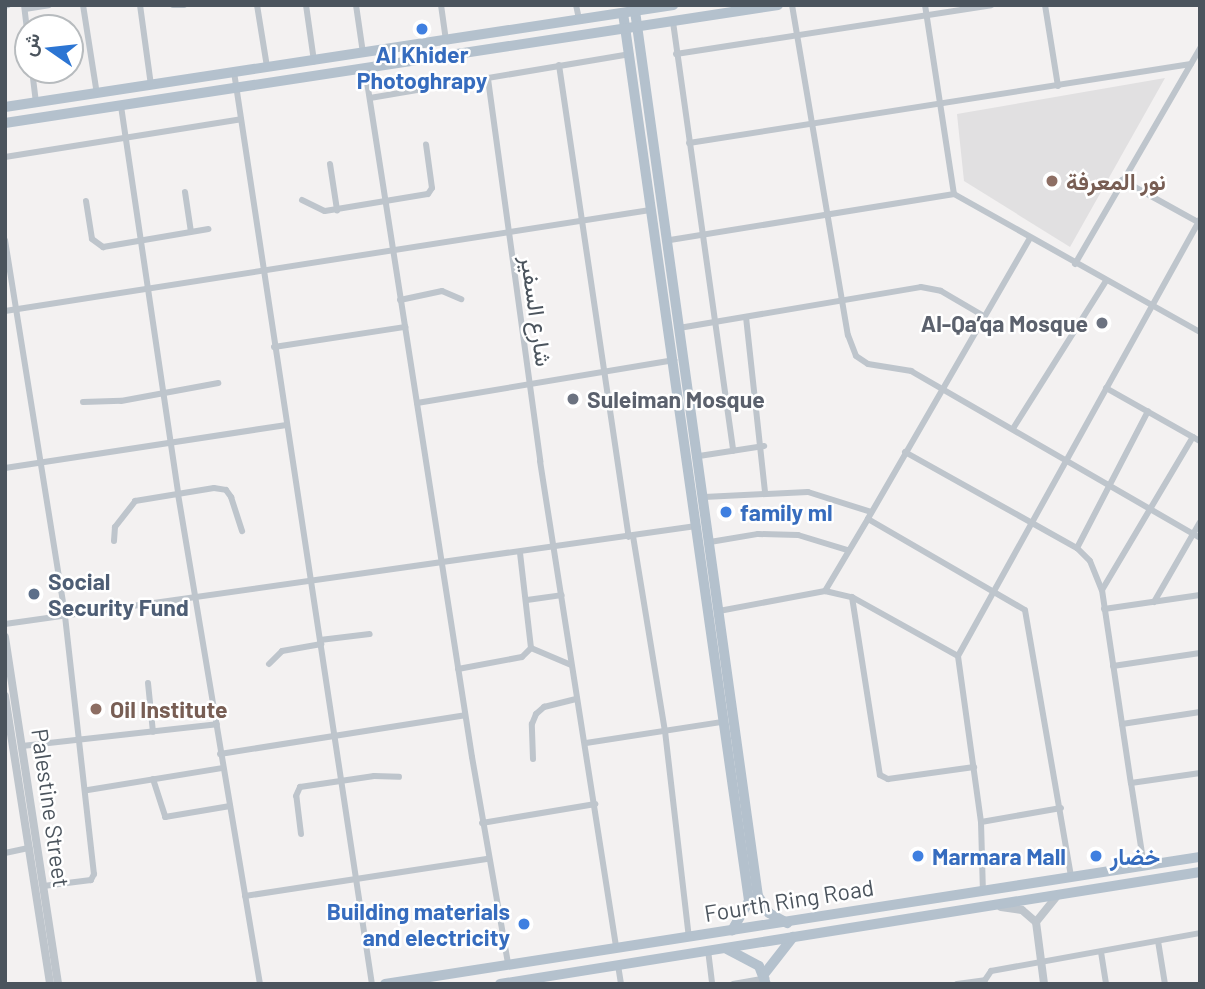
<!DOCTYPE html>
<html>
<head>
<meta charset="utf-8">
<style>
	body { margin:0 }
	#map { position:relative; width:1205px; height:989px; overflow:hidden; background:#f3f1f1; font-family:Barlow,Vazirmatn,sans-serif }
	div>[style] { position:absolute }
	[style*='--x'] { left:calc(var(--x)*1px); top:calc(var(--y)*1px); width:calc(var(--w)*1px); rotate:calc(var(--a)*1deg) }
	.education>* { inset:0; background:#e1e0e1 }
	.minor>* { height:6px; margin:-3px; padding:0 3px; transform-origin:3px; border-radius:3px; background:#bec5cc }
	.tertiary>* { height:8px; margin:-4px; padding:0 4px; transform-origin:4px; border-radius:4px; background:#bec5cc }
	.primary>* { height:10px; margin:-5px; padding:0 5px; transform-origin:5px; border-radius:5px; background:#b4c1cd }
	.dots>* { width:19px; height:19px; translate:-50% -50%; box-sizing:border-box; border:4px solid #fff; border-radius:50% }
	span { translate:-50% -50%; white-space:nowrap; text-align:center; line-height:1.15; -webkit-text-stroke:5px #fff; paint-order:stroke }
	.shop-label { font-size:23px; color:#366cbe; font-weight:700 }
	.left { translate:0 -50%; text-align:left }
	.right { translate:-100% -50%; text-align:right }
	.education-label { font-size:23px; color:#785e54; font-weight:700 }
	.street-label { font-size:23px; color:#4b545d }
	.worship-label { font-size:23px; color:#5b616d; font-weight:700 }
	.service-label { font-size:23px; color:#4e5e75; font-weight:700 }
	.frame { position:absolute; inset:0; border:7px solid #4b545d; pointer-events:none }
	.north { position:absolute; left:14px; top:14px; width:70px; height:70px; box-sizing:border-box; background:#fff; border:2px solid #b7bbbe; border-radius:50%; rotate:284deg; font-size:19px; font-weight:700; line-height:28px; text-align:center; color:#4b545d }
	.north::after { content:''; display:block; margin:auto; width:24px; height:32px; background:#2c75d3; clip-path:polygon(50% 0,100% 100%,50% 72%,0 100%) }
</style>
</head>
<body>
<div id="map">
	<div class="education">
		<div style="clip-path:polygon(1165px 78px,1070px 247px,964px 181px,957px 114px)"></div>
	</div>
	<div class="minor">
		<div style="--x:24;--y:5;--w:31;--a:83"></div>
		<div style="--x:83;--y:5;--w:90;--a:81.1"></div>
		<div style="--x:140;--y:5;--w:81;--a:82.2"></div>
		<div style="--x:173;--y:5;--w:11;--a:0"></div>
		<div style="--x:257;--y:5;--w:63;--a:80.8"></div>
		<div style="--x:306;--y:5;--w:57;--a:81.9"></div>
		<div style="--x:356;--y:5;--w:49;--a:81.7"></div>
		<div style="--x:441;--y:5;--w:35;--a:82"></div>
		<div style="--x:576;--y:5;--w:14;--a:78"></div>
		<div style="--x:792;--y:5;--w:335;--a:80.4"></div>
		<div style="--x:848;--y:335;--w:22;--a:69"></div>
		<div style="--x:856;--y:356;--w:14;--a:34"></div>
		<div style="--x:868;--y:364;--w:44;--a:9.2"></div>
		<div style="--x:911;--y:371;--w:334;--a:30"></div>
		<div style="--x:925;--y:5;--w:191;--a:81.3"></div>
		<div style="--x:1045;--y:5;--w:82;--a:80.9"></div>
		<div style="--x:5;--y:6;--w:3;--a:-18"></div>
		<div style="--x:25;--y:9;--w:24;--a:-9"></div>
		<div style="--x:673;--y:22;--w:433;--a:82"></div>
		<div style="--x:676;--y:54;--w:319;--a:-8.8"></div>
		<div style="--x:559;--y:65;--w:477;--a:81.6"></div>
		<div style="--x:365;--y:69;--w:696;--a:81.16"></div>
		<div style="--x:472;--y:757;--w:210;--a:80.1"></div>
		<div style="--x:32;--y:70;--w:32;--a:83"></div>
		<div style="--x:234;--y:72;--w:922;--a:81.4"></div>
		<div style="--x:488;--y:79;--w:386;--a:82.2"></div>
		<div style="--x:540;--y:461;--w:493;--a:81.1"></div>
		<div style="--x:370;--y:98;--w:264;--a:-9.6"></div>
		<div style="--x:121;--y:106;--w:392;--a:81.6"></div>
		<div style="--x:178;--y:494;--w:497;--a:80.5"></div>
		<div style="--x:689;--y:143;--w:508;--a:-8.94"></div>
		<div style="--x:5;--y:157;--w:239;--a:-9.1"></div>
		<div style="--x:330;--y:164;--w:47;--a:81.3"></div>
		<div style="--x:1122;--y:180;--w:89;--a:28.9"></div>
		<div style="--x:185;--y:192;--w:40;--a:81.5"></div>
		<div style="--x:302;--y:200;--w:25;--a:26"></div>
		<div style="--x:325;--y:211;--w:104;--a:-9.4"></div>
		<div style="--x:428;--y:194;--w:7;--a:-56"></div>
		<div style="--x:432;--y:188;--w:44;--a:-97.8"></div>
		<div style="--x:86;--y:201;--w:38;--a:81"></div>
		<div style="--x:92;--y:239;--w:14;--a:36"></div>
		<div style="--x:103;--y:247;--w:107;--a:-9.7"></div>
		<div style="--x:1030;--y:238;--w:324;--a:120"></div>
		<div style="--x:868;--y:519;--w:181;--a:30.1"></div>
		<div style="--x:1025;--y:610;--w:271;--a:80.2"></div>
		<div style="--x:5;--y:240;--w:381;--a:80.9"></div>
		<div style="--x:65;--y:616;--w:260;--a:83.6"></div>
		<div style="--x:94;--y:874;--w:7;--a:117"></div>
		<div style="--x:91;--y:880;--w:48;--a:172.9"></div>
		<div style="--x:670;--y:240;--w:288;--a:-9.2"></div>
		<div style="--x:954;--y:194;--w:282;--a:29.3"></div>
		<div style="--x:1075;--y:264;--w:250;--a:-59.9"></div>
		<div style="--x:400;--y:300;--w:43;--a:-12.1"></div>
		<div style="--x:442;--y:291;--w:21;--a:23"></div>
		<div style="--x:5;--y:311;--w:653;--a:-8.9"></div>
		<div style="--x:746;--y:317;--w:177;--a:83.8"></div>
		<div style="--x:679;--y:328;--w:245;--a:-9.6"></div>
		<div style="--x:921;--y:287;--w:20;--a:11"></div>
		<div style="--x:941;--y:291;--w:48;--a:30.3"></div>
		<div style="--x:274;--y:347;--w:133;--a:-8.7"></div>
		<div style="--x:1106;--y:388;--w:108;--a:29.4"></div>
		<div style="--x:83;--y:402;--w:38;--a:-2"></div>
		<div style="--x:121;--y:401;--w:99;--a:-10.5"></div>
		<div style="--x:417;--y:403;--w:261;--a:-9.5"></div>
		<div style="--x:1014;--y:427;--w:173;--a:-57.8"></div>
		<div style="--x:905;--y:452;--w:197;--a:29.2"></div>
		<div style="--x:1077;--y:548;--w:18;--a:45"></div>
		<div style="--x:1090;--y:561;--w:31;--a:68"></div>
		<div style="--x:1102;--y:590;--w:195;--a:81.5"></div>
		<div style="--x:699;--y:456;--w:66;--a:-8.7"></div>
		<div style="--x:5;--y:468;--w:283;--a:-8.7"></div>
		<div style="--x:704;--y:497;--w:104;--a:-2.8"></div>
		<div style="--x:808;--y:492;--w:66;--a:17.6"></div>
		<div style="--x:633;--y:536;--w:198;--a:80.7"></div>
		<div style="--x:665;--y:731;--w:208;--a:83.4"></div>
		<div style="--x:114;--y:541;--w:14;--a:-86"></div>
		<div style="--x:115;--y:527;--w:33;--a:-52"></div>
		<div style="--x:135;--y:501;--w:80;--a:-9.3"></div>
		<div style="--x:214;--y:488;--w:12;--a:9"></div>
		<div style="--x:226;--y:490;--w:9;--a:54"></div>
		<div style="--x:231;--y:497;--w:36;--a:72"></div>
		<div style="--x:710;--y:542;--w:49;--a:-9.5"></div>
		<div style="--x:758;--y:534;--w:40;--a:1.4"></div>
		<div style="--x:798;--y:535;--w:51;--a:17"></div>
		<div style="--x:1077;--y:548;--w:154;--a:-62.6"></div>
		<div style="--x:1102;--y:590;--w:178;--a:-59.3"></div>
		<div style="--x:825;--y:591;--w:84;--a:-59.2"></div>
		<div style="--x:852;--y:597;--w:180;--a:81.1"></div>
		<div style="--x:880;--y:775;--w:9;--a:27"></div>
		<div style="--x:888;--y:779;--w:87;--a:-7.9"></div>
		<div style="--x:527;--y:600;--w:35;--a:-8"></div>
		<div style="--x:1154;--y:602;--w:92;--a:-60.1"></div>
		<div style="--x:1104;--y:609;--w:97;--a:-8.3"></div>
		<div style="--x:719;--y:611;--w:108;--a:-10.7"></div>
		<div style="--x:825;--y:591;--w:28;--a:13"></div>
		<div style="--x:852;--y:597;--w:121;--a:29.1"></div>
		<div style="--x:5;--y:624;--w:698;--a:-8.07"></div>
		<div style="--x:320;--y:640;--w:50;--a:-6.8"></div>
		<div style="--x:531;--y:648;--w:43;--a:23"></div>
		<div style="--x:269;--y:664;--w:18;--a:-45"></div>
		<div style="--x:282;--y:651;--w:40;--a:-10"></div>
		<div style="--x:1113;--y:666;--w:88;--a:-8.5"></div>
		<div style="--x:458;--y:669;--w:65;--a:-10.6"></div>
		<div style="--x:522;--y:657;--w:13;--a:-45"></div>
		<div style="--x:531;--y:648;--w:96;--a:-96.6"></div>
		<div style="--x:148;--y:683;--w:49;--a:84.2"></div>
		<div style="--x:1122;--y:724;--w:79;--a:-8.7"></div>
		<div style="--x:586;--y:743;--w:138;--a:-8.8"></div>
		<div style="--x:22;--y:746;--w:196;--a:-6.4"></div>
		<div style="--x:220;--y:754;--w:248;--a:-9"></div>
		<div style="--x:533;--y:759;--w:35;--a:-92"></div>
		<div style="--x:532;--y:724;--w:11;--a:-68"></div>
		<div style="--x:536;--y:714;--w:11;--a:-41"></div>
		<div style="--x:544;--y:707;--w:34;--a:-14"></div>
		<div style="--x:153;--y:779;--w:40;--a:72"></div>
		<div style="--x:165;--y:817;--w:66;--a:-9.6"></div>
		<div style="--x:88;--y:790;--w:137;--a:-9.3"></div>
		<div style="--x:1061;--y:808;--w:81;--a:170.1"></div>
		<div style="--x:981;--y:822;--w:168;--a:-97.9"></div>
		<div style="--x:958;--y:656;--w:500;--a:-61"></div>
		<div style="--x:981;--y:822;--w:70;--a:88.4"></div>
		<div style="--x:482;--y:823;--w:115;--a:-9.5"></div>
		<div style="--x:301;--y:834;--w:38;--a:-97"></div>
		<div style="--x:296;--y:796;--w:10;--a:-66"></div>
		<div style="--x:300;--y:787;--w:75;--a:-8.5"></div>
		<div style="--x:374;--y:776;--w:25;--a:2"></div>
		<div style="--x:5;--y:853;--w:25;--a:-12"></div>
		<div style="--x:1144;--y:866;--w:84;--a:-98.9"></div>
		<div style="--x:1131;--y:783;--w:70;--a:-8.2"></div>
		<div style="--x:245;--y:896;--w:246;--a:-8.7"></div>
		<div style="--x:1158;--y:941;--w:44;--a:80.8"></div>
		<div style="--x:708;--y:950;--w:34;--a:83"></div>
		<div style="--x:1101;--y:952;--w:32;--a:81"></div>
		<div style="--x:618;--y:965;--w:19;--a:81"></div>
		<div style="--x:733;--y:984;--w:34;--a:-10"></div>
		<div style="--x:957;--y:984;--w:28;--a:-8"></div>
		<div style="--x:985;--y:980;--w:11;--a:-56"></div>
		<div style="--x:991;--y:971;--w:212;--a:-10.3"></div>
	</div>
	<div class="tertiary">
		<div style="--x:5;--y:637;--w:351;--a:81.3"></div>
		<div style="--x:5;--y:696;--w:291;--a:81.1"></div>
		<div style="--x:1001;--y:907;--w:21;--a:8"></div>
		<div style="--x:1022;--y:910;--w:18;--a:41"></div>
		<div style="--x:1036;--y:922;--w:63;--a:82.6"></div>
		<div style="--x:1036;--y:922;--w:33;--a:-51"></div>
	</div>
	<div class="primary">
		<div style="--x:635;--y:11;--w:894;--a:82.09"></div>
		<div style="--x:758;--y:896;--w:20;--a:57"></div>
		<div style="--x:769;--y:913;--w:21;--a:29"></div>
		<div style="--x:623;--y:13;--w:897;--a:81.92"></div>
		<div style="--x:749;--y:901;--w:34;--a:120"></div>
		<div style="--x:5;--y:107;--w:676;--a:-8.68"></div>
		<div style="--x:5;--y:123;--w:782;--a:-8.68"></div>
		<div style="--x:727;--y:949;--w:36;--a:28"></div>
		<div style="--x:759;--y:966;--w:19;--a:69"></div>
		<div style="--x:765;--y:973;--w:46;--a:-52.1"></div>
		<div style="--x:385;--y:984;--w:825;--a:-8.86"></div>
		<div style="--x:500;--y:984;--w:709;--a:-9.09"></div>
	</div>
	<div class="dots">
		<div style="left:422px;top:29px;background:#3f7fe0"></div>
		<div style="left:1052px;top:181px;background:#8d6e63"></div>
		<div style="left:1102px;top:323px;background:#6b7280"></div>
		<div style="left:573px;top:399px;background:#6b7280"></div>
		<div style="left:726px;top:512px;background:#3f7fe0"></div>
		<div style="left:34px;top:594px;background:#5c6f8a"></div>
		<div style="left:96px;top:709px;background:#8d6e63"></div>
		<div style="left:918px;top:856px;background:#3f7fe0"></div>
		<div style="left:1096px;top:856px;background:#3f7fe0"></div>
		<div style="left:524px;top:924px;background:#3f7fe0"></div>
	</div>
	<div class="shop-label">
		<span style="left:422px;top:67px">Al Khider<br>Photoghrapy</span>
		<span class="left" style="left:740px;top:512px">family ml</span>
		<span class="left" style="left:932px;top:856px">Marmara Mall</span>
		<span class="left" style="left:1110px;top:856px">خضار</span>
		<span class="right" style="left:510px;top:924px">Building materials<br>and electricity</span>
	</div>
	<div class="education-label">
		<span class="left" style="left:1066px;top:181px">نور المعرفة</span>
		<span class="left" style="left:110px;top:709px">Oil Institute</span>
	</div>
	<div class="street-label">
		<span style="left:537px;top:311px;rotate:82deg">شارع السفير</span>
		<span style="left:51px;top:808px;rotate:82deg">Palestine Street</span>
		<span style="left:789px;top:900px;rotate:-9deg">Fourth Ring Road</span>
	</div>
	<div class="worship-label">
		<span class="right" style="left:1088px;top:323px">Al-Qa’qa Mosque</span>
		<span class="left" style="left:587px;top:399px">Suleiman Mosque</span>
	</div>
	<div class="service-label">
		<span class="left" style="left:48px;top:594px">Social<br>Security Fund</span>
	</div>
	<div class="frame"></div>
	<div class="north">ش</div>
</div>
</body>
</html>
